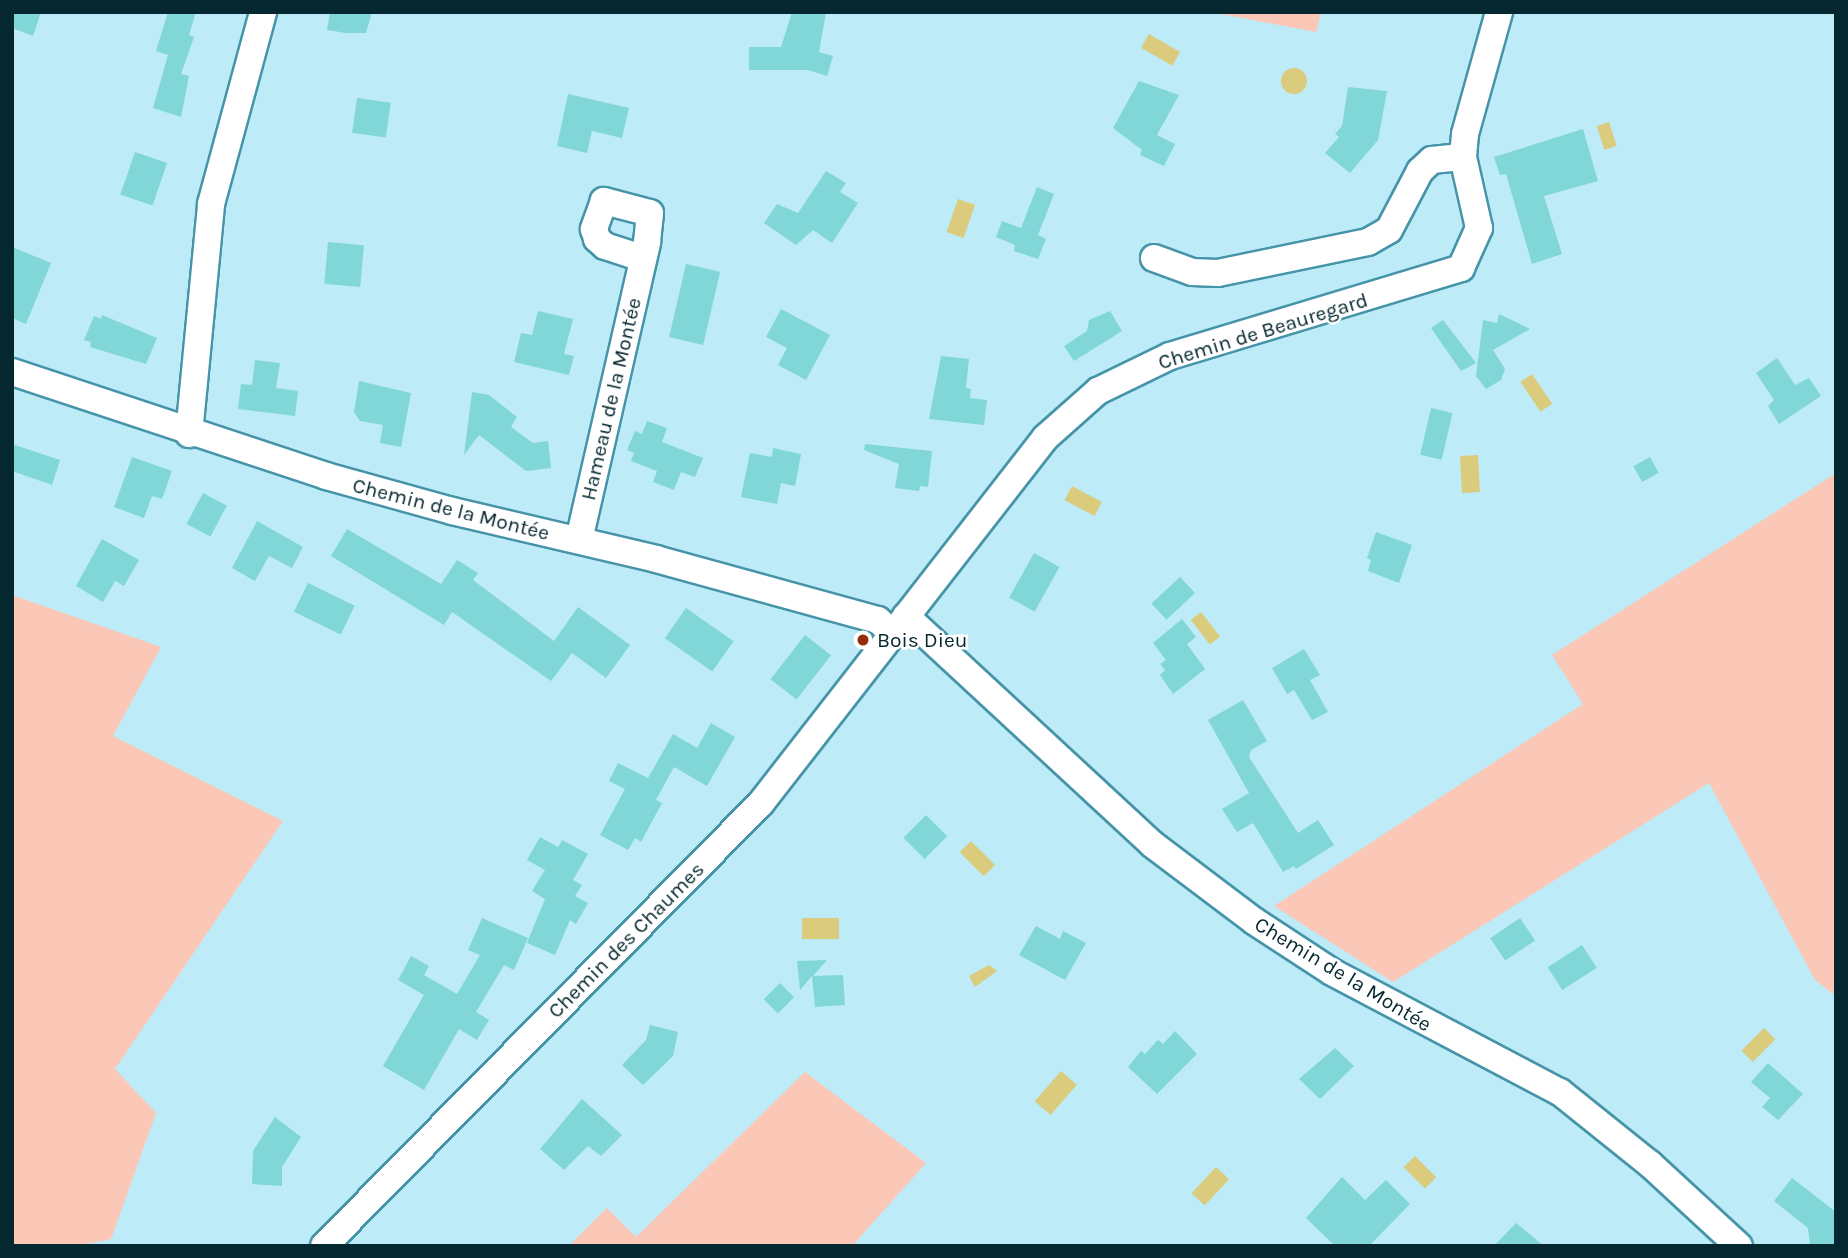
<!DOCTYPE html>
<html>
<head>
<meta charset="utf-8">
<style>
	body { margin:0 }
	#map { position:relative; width:1848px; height:1258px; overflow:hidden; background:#beebf8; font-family:Karla,sans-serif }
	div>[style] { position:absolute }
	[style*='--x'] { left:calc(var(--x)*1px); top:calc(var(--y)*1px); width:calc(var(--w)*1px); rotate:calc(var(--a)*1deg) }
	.green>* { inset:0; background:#fbc7b6 }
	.water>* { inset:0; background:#dbcb7d; transform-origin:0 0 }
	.round { border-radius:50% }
	.building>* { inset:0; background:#81d6d8; transform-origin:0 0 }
	.roads { filter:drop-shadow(2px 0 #4694a9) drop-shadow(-2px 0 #4694a9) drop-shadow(0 2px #4694a9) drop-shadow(0 -2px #4694a9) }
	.minor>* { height:26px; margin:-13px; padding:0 13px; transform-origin:13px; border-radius:13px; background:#fff }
	.dots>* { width:19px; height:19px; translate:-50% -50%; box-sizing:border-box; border:4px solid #fff; border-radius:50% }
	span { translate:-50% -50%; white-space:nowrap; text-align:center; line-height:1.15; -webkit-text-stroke:5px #fff; paint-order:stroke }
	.street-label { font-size:21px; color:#05272f }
	.poi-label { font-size:21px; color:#05272f }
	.left { translate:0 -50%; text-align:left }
	.frame { position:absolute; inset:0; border:14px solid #05272f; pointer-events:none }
</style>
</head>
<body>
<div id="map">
	<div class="green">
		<div style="clip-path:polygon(1210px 12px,1321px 12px,1316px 32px)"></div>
		<div style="clip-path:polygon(1836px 473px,1836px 996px,1815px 980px,1709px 783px,1393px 982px,1274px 906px,1583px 704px,1552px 655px)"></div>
		<div style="clip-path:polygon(12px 595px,161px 647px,113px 736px,283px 821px,115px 1069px,156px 1113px,111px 1239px,77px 1246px,12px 1246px)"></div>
		<div style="clip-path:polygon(805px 1072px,926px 1163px,852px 1246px,569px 1246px,607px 1208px,636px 1237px)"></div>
	</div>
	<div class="water">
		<div style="left:1149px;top:34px;width:36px;height:16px;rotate:30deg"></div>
		<div class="round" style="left:1281px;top:68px;width:26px;height:26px"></div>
		<div style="left:1609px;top:122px;width:25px;height:13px;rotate:72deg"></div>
		<div style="left:958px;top:199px;width:18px;height:35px;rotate:19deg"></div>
		<div style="left:1532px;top:374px;width:36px;height:14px;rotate:56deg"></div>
		<div style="left:1478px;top:455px;width:37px;height:18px;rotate:87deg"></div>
		<div style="left:1072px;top:486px;width:34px;height:16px;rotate:28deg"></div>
		<div style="left:1201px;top:612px;width:31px;height:13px;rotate:52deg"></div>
		<div style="left:971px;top:841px;width:34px;height:16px;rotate:45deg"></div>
		<div style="left:839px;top:918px;width:21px;height:37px;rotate:90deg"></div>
		<div style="clip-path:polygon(989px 965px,997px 971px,975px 987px,969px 976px)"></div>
		<div style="left:1764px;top:1028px;width:16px;height:32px;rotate:45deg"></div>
		<div style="left:1061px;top:1071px;width:21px;height:40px;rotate:41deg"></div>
		<div style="left:1415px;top:1156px;width:30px;height:16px;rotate:45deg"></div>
		<div style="left:1216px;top:1167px;width:18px;height:36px;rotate:43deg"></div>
	</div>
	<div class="building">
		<div style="clip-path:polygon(12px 12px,41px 12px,33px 36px,12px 28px)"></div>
		<div style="clip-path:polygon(168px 12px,196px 12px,189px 35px,194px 37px,181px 74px,189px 76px,181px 117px,153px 108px,168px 55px,156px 51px)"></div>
		<div style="clip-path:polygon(330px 12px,372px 12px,366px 33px,346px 33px,327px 30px)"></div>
		<div style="clip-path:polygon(792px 12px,826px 12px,819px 52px,833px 56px,827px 76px,808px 70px,749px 70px,749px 47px,781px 47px)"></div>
		<div style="clip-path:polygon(1139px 81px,1179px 95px,1157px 135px,1175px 144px,1164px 166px,1140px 155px,1142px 150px,1113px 128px)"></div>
		<div style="clip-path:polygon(1348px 87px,1387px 91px,1378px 140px,1350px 173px,1325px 153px,1339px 137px,1335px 134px,1342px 126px)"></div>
		<div style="clip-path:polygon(568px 94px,629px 108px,622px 138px,592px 131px,587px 153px,557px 146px)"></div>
		<div style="left:357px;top:98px;width:34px;height:35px;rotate:8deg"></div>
		<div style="clip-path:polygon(1583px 129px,1598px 181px,1544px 196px,1562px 254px,1532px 264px,1506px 174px,1500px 175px,1494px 157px)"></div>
		<div style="left:135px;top:152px;width:34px;height:45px;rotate:19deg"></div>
		<div style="clip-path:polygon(826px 171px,846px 183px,840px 192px,858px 203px,832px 243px,813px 230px,796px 245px,764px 223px,777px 204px,798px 213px)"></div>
		<div style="clip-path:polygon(1037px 187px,1054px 194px,1038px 235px,1046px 239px,1038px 259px,1014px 251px,1015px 245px,996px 237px,1002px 221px,1021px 228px)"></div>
		<div style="left:328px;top:242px;width:36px;height:42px;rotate:5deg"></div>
		<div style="clip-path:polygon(12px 247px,51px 263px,26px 324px,12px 318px)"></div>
		<div style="left:686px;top:264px;width:35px;height:75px;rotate:13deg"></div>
		<div style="clip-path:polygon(781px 309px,830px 335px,806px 380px,778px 365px,787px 348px,766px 337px)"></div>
		<div style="clip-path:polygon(538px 311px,573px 319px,564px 354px,574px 356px,569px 375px,514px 362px,521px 333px,532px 335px)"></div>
		<div style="clip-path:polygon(1110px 311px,1122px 331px,1074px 361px,1064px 346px,1087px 331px,1089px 320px)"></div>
		<div style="clip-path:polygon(1499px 314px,1530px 329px,1493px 350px,1505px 369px,1501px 380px,1486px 389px,1476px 376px,1483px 320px,1497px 323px)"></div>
		<div style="clip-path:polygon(102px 315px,157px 338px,146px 364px,90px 347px,91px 342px,84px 340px,94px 316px,101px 319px)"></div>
		<div style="clip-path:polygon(1443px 320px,1476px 363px,1461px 371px,1431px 328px)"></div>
		<div style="clip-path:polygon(941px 356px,969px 359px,966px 388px,971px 389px,970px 398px,987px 400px,984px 425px,929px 419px)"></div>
		<div style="clip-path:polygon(1777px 358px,1795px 385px,1809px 378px,1821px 396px,1779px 424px,1768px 406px,1774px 400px,1756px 373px)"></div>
		<div style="clip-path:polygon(255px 360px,280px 363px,276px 388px,298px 391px,295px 416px,238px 409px,241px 384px,252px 385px)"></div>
		<div style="clip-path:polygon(359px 381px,411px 393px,401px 447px,380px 443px,383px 425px,360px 421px,354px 412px)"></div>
		<div style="clip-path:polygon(472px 392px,489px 395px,517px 417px,511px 427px,533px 443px,548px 441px,551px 468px,526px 471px,479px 435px,464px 455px)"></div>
		<div style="left:1431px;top:408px;width:22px;height:48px;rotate:13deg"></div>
		<div style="clip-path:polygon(647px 421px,667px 428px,662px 442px,703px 458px,695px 477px,681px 472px,674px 490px,653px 482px,657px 471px,631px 461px,634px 453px,627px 450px,635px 431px,642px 434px)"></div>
		<div style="clip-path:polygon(12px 444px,60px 460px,52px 485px,12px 471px)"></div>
		<div style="clip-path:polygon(865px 444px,932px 451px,928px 487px,920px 486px,919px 491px,895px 488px,899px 464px,864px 450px)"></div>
		<div style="clip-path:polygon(773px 448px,801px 454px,795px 486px,781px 483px,777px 504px,741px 497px,750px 453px,772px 457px)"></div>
		<div style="clip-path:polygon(132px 457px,172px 471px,162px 499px,152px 496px,144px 518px,114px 507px)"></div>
		<div style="left:1650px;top:457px;width:18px;height:19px;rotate:61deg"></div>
		<div style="left:203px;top:493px;width:27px;height:35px;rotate:28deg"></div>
		<div style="clip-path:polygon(257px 521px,303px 547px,292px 568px,269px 556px,255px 581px,232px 568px)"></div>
		<div style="clip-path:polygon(347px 529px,441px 584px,457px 560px,478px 573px,473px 580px,554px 641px,578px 607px,630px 645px,606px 678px,572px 653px,551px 681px,452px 612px,444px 625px,331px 556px)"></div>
		<div style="clip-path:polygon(1376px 532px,1412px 545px,1399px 583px,1368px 571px,1371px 560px,1367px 558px)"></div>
		<div style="clip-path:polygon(102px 539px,139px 560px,124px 586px,115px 581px,103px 602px,76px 586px)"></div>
		<div style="left:1034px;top:553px;width:29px;height:51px;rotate:29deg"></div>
		<div style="left:1180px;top:577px;width:22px;height:39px;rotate:47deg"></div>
		<div style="left:308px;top:583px;width:52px;height:32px;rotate:26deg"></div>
		<div style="left:686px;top:608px;width:58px;height:37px;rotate:35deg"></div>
		<div style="clip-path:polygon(1182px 619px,1196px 637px,1187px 644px,1205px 669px,1173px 694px,1160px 675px,1165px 670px,1160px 664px,1166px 660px,1153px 643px)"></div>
		<div style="left:805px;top:635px;width:33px;height:56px;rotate:38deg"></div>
		<div style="clip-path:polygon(1304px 649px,1320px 675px,1310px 680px,1328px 712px,1312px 720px,1294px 690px,1287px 694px,1272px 668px)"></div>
		<div style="clip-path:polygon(1243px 700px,1267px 741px,1251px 750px,1249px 757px,1298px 833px,1318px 820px,1334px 845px,1296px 869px,1294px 866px,1283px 872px,1253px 823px,1237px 832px,1222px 809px,1249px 793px,1208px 720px)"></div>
		<div style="clip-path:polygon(711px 723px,735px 737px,707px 786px,674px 767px,656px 800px,662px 803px,641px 842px,635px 838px,628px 850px,600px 835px,625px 789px,609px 781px,618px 763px,648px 778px,673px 734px,697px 748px)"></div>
		<div style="left:926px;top:815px;width:30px;height:32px;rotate:45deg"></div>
		<div style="clip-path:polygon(540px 837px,558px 847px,562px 840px,588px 854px,573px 880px,582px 885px,575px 896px,588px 903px,576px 924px,570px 920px,555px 955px,527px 943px,545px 899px,532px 891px,545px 870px,527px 860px)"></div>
		<div style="clip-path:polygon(482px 918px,528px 938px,514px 970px,504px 965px,476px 1012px,489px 1020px,477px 1040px,459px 1029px,424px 1090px,383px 1066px,424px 995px,398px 980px,411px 956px,429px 966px,424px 975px,457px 994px,480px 955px,468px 950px)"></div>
		<div style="left:1520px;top:918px;width:27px;height:36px;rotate:56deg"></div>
		<div style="clip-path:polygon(1036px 926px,1060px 939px,1063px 931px,1086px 943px,1065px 980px,1019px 955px)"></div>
		<div style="left:1582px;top:945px;width:27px;height:41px;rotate:57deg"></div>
		<div style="clip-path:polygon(827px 960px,813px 976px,843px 975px,845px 1005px,815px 1007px,812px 976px,800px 990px,797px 961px)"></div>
		<div style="left:780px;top:983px;width:20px;height:23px;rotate:45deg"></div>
		<div style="clip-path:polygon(650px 1025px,678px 1032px,673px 1056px,643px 1085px,622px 1065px,646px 1040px)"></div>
		<div style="clip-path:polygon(1175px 1031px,1197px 1054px,1157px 1094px,1128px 1067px,1141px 1051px,1145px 1054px,1158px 1040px,1163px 1044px)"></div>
		<div style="clip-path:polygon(1335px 1048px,1354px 1066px,1320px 1099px,1299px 1079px)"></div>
		<div style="clip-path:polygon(1768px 1063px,1803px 1094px,1778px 1120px,1762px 1107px,1770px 1098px,1751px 1082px)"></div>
		<div style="clip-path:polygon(582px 1099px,622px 1135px,601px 1156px,588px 1146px,564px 1170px,540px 1149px)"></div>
		<div style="clip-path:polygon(275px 1117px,301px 1137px,282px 1167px,282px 1186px,252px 1184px,253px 1151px)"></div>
		<div style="clip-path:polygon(1342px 1177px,1365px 1200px,1386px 1180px,1410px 1204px,1369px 1246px,1335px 1246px,1306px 1218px)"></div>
		<div style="clip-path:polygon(1792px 1178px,1836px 1212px,1836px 1244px,1810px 1246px,1808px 1228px,1774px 1201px)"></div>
		<div style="clip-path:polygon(1516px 1223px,1544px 1246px,1494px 1246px)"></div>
	</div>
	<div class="roads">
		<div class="minor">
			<div style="--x:1154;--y:258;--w:40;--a:20.2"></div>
			<div style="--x:1192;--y:272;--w:26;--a:2"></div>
			<div style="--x:1218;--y:273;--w:153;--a:-11.7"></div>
			<div style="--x:1368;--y:242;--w:24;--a:-30"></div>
			<div style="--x:1389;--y:230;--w:67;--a:-62.3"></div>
			<div style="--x:1420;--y:171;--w:16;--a:-43"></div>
			<div style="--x:1432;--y:160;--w:31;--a:-6"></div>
			<div style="--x:12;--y:372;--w:331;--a:18.3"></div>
			<div style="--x:326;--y:476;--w:131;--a:15.5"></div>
			<div style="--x:452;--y:511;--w:210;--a:13.2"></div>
			<div style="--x:656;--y:559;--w:230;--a:15.4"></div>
			<div style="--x:878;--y:620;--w:19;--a:43"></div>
			<div style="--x:189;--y:434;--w:231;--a:-84.5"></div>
			<div style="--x:211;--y:204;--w:199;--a:-74.8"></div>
			<div style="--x:579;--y:540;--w:306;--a:-77.1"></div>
			<div style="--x:647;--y:242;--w:29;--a:-84"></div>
			<div style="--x:650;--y:213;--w:48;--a:-165.4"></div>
			<div style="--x:604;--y:201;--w:30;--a:110"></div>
			<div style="--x:594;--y:229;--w:10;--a:73"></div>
			<div style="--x:597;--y:239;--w:11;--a:41"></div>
			<div style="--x:605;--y:246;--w:40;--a:18"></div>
			<div style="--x:906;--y:616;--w:335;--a:42.8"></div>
			<div style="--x:1152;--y:844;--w:128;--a:37"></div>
			<div style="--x:1254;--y:921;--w:93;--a:33.2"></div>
			<div style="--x:1332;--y:972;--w:258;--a:27.8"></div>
			<div style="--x:1560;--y:1092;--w:115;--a:38.7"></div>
			<div style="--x:1650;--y:1164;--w:121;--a:42.7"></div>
			<div style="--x:324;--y:1246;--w:622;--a:-45.39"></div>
			<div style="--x:761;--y:803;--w:462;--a:-52.1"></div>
			<div style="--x:1045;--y:438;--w:71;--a:-41.6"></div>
			<div style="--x:1098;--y:391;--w:80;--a:-25.9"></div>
			<div style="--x:1170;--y:356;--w:304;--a:-16.8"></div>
			<div style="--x:1461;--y:268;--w:44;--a:-65.8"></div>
			<div style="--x:1479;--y:228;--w:73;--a:-102.7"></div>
			<div style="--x:1463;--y:157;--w:23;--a:-85"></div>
			<div style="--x:1465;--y:134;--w:127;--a:-74.4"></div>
		</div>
	</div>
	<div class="dots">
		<div style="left:863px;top:640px;background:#952e06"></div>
	</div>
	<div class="street-label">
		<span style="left:1263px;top:331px;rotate:-17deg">Chemin de Beauregard</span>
		<span style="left:611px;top:399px;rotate:-77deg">Hameau de la Montée</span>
		<span style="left:451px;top:509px;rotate:14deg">Chemin de la Montée</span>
		<span style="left:626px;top:940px;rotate:-45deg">Chemin des Chaumes</span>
		<span style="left:1343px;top:974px;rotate:31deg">Chemin de la Montée</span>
	</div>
	<div class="poi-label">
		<span class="left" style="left:877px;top:640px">Bois Dieu</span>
	</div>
	<div class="frame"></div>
</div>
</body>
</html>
